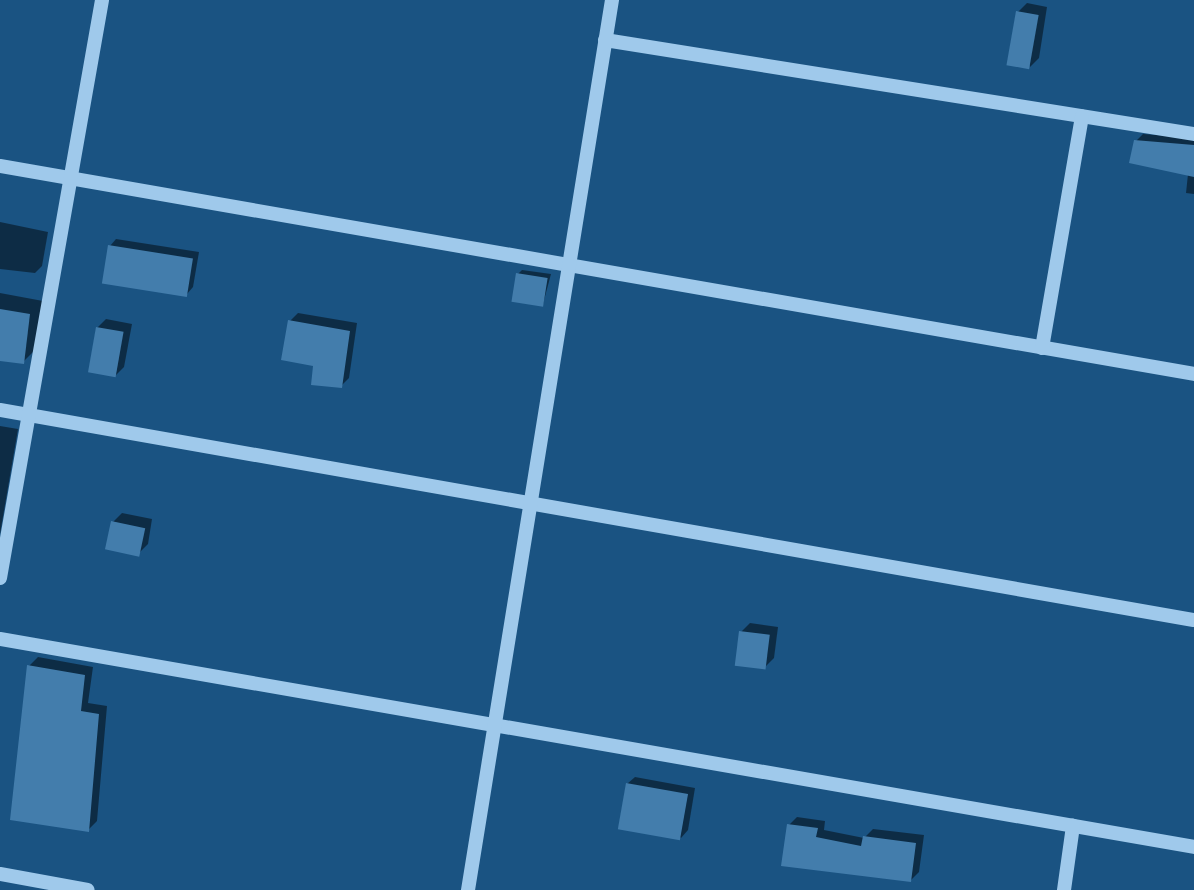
<!DOCTYPE html>
<html>
<head>
<meta charset="utf-8">
<style>
	body { margin:0 }
	#map { position:relative; width:1194px; height:890px; overflow:hidden; background:#1a5382; font-family:"DejaVu Sans",sans-serif }
	div>[style] { position:absolute }
	[style*='--x'] { left:calc(var(--x)*1px); top:calc(var(--y)*1px); width:calc(var(--w)*1px); rotate:calc(var(--a)*1deg) }
	.shadow>* { inset:0; background:#0007 }
	.building>* { inset:0; background:#437dac; transform-origin:0 0 }
	.minor>* { height:14px; margin:-7px; padding:0 7px; transform-origin:7px; border-radius:7px; background:#9fc9eb }
	span { translate:-50% -50%; white-space:nowrap; text-align:center; line-height:1.15; -webkit-text-stroke:6px #1a5382; paint-order:stroke }
</style>
</head>
<body>
<div id="map">
	<div class="shadow">
		<div style="clip-path:polygon(1027px 3px,1047px 7px,1039px 58px,1030px 67px,1018px 12px)"></div>
		<div style="clip-path:polygon(1143px 134px,1194px 138px,1194px 194px,1186px 193px,1188px 174px,1136px 141px)"></div>
		<div style="clip-path:polygon(0 222px,48px 232px,42px 266px,35px 273px,0 269px)"></div>
		<div style="clip-path:polygon(116px 239px,199px 252px,193px 287px,187px 294px,110px 246px)"></div>
		<div style="clip-path:polygon(522px 270px,551px 274px,543px 304px,518px 274px)"></div>
		<div style="clip-path:polygon(0 293px,43px 301px,36px 349px,23px 362px,0 359px)"></div>
		<div style="clip-path:polygon(298px 313px,357px 323px,349px 378px,341px 386px,315px 364px,290px 321px)"></div>
		<div style="clip-path:polygon(106px 319px,132px 324px,124px 367px,115px 376px,97px 328px)"></div>
		<div style="clip-path:polygon(0 426px,18px 429px,0 534px)"></div>
		<div style="clip-path:polygon(122px 513px,152px 519px,148px 544px,139px 553px,113px 522px)"></div>
		<div style="clip-path:polygon(750px 623px,778px 627px,774px 658px,765px 667px,741px 632px)"></div>
		<div style="clip-path:polygon(38px 657px,93px 667px,88px 703px,107px 706px,97px 821px,88px 830px,29px 666px)"></div>
		<div style="clip-path:polygon(635px 777px,695px 788px,688px 830px,681px 838px,627px 784px)"></div>
		<div style="clip-path:polygon(797px 817px,825px 821px,824px 830px,864px 838px,873px 829px,924px 835px,919px 872px,911px 880px,789px 825px)"></div>
	</div>
	<div class="building">
		<div style="left:1016px;top:11px;width:23px;height:55px;rotate:10deg"></div>
		<div style="clip-path:polygon(1134px 140px,1194px 145px,1194px 177px,1129px 163px)"></div>
		<div style="left:108px;top:245px;width:86px;height:39px;rotate:9deg"></div>
		<div style="left:516px;top:273px;width:32px;height:29px;rotate:9deg"></div>
		<div style="clip-path:polygon(0 309px,30px 314px,24px 364px,0 361px)"></div>
		<div style="clip-path:polygon(288px 320px,350px 331px,342px 388px,311px 385px,313px 366px,281px 360px)"></div>
		<div style="left:96px;top:327px;width:28px;height:46px;rotate:10deg"></div>
		<div style="left:111px;top:521px;width:35px;height:29px;rotate:12deg"></div>
		<div style="left:739px;top:631px;width:31px;height:35px;rotate:7deg"></div>
		<div style="clip-path:polygon(27px 665px,85px 675px,81px 711px,99px 714px,89px 832px,10px 820px)"></div>
		<div style="left:626px;top:783px;width:63px;height:47px;rotate:10deg"></div>
		<div style="clip-path:polygon(787px 824px,818px 828px,816px 837px,861px 846px,863px 836px,916px 843px,911px 882px,781px 866px)"></div>
	</div>
	<div class="minor">
		<div style="--x:605;--y:40;--w:596;--a:9.07"></div>
		<div style="--x:0;--y:166;--w:1212;--a:9.88"></div>
		<div style="--x:1042;--y:348;--w:235;--a:-80.2"></div>
		<div style="--x:0;--y:410;--w:1212;--a:9.98"></div>
		<div style="--x:0;--y:578;--w:587;--a:-79.99"></div>
		<div style="--x:0;--y:639;--w:1212;--a:9.88"></div>
		<div style="--x:0;--y:874;--w:89;--a:10.3"></div>
		<div style="--x:468;--y:890;--w:902;--a:-80.81"></div>
		<div style="--x:1064;--y:890;--w:65;--a:-82"></div>
	</div>
</div>
</body>
</html>
